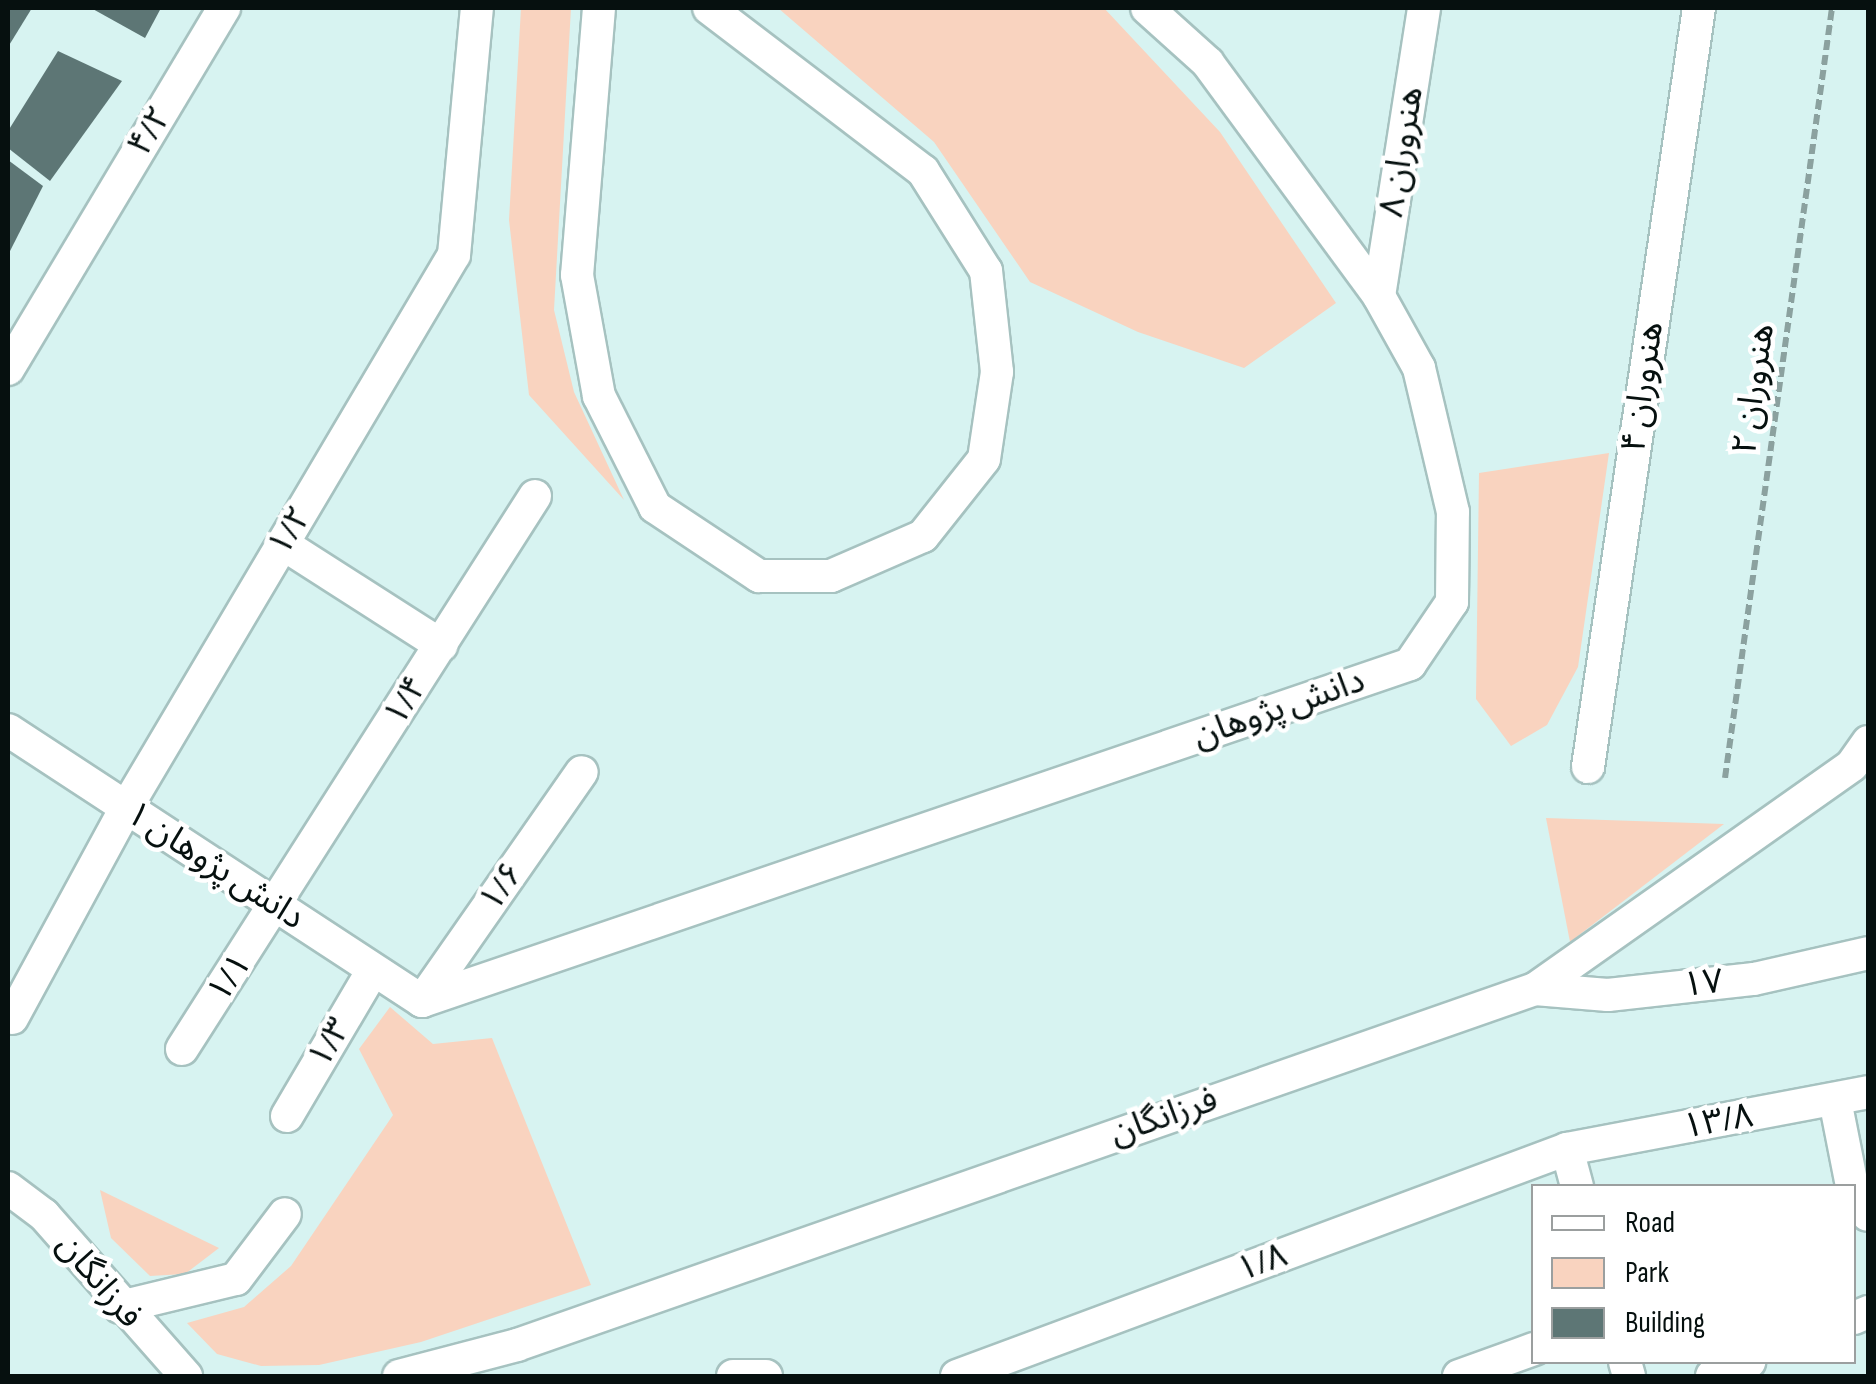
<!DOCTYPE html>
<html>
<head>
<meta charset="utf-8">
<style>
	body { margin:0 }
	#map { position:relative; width:1876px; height:1384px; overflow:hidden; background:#d7f3f1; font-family:"Sofia Sans Condensed","Noto Sans Arabic",sans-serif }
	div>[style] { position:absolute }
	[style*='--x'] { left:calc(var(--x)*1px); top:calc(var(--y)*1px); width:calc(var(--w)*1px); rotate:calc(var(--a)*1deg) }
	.green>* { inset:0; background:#f9d3bf }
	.building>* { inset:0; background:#5d7675 }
	.path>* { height:6px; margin-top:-3px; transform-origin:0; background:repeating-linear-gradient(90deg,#8ba19f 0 10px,transparent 0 15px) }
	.roads { filter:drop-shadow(2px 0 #a6c2c0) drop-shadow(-2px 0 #a6c2c0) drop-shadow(0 2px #a6c2c0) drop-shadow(0 -2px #a6c2c0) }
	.minor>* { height:32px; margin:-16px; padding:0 16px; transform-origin:16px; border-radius:16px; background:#fff }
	span { translate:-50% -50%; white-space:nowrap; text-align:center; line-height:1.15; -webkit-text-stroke:9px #fff; paint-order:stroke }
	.street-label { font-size:35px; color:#06100f }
	.frame { position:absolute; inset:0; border:10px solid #06100f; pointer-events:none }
	.legend { position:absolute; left:1531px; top:1184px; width:325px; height:180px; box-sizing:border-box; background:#fff; border:2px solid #9b9f9f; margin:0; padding:12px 18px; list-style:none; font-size:30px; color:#06100f }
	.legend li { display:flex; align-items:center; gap:20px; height:50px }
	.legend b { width:50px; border:2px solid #9b9f9f }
</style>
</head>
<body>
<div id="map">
	<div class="green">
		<div style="clip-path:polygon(521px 8px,571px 8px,554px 310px,574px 392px,624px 500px,529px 395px,509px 220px)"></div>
		<div style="clip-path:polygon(778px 8px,1104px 8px,1220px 132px,1336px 303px,1244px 368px,1138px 332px,1030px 282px,934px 142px)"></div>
		<div style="clip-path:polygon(1609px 453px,1578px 667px,1547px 725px,1511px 746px,1476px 699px,1479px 473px)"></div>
		<div style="clip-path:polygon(1546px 818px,1724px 824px,1570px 942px)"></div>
		<div style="clip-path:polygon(390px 1007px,433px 1044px,492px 1038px,591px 1285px,421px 1342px,319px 1365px,261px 1366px,217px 1354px,187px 1323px,244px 1307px,291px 1266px,393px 1115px,359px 1049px)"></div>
		<div style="clip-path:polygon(100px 1190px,219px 1248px,185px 1274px,150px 1276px,111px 1238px)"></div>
	</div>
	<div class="building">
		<div style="clip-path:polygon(8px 8px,32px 8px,8px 47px)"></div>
		<div style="clip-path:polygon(91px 8px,161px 8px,145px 38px)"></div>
		<div style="clip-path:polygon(58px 51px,122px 81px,50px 181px,8px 148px,8px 131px)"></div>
		<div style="clip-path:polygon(8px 160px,43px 186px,8px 255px)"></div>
	</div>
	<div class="path">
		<div style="--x:1725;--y:778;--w:777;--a:-82.09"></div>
	</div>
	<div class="roads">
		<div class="minor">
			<div style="--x:599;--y:8;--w:268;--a:94.7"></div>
			<div style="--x:577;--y:275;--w:123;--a:79.7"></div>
			<div style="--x:599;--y:396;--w:124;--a:63.2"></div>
			<div style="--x:655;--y:507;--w:125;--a:33.6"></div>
			<div style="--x:759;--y:576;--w:72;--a:0"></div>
			<div style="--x:831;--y:576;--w:100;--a:-23.5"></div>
			<div style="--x:923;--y:536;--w:98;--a:-51.6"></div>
			<div style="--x:984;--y:459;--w:88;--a:-81.5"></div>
			<div style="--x:997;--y:372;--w:102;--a:-96.2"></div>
			<div style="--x:986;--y:271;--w:118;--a:-122.2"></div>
			<div style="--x:923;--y:171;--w:269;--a:-142.7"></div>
			<div style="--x:1379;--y:296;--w:291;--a:-81.1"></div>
			<div style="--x:8;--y:369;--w:421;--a:-59.1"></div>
			<div style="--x:283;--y:544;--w:188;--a:32.6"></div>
			<div style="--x:8;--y:730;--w:495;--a:33.2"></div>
			<div style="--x:1588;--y:767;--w:767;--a:-81.68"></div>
			<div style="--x:1535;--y:989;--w:73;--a:4.7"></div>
			<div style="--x:1608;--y:995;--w:147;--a:-6.3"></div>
			<div style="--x:1754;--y:979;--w:117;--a:-12.8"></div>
			<div style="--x:422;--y:1001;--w:1044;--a:-18.83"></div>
			<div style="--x:1410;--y:664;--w:75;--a:-55.9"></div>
			<div style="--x:1452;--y:602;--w:90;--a:-89.4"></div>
			<div style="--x:1453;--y:512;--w:148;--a:-103.3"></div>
			<div style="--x:1419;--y:368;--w:82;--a:-119.1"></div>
			<div style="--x:1379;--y:296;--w:289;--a:-126.3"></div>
			<div style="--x:1208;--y:63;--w:82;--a:-138"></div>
			<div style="--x:422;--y:1001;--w:279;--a:-55.1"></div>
			<div style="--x:12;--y:1018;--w:239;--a:-61.5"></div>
			<div style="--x:126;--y:808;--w:643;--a:-59.33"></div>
			<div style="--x:454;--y:255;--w:248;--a:-84.7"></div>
			<div style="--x:182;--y:1049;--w:656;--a:-57.45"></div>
			<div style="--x:1835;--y:1100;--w:88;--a:78.8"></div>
			<div style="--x:287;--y:1116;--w:169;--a:-59.5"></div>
			<div style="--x:1567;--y:1149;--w:38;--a:75"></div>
			<div style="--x:8;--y:1188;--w:45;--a:36.9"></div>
			<div style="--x:44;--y:1215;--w:215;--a:48.6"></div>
			<div style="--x:1854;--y:1188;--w:30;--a:63"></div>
			<div style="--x:120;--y:1307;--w:119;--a:-13.6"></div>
			<div style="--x:236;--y:1279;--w:81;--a:-53"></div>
			<div style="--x:1854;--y:1318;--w:15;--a:-23"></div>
			<div style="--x:1625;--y:1362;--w:15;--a:74"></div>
			<div style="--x:399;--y:1376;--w:122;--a:-14.7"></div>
			<div style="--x:517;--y:1345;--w:1078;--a:-19.28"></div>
			<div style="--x:1535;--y:989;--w:388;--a:-35.2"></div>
			<div style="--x:1852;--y:765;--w:28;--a:-55"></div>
			<div style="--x:733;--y:1376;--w:33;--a:0"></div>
			<div style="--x:957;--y:1376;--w:651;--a:-20.41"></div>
			<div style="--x:1567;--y:1149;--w:306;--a:-10.7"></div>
			<div style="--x:1459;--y:1376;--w:80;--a:-19.8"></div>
			<div style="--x:1712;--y:1376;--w:40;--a:-21"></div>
		</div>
	</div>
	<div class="street-label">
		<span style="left:150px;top:131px;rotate:-59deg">۴/۲</span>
		<span style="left:1402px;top:152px;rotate:-81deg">هنروران ۸</span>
		<span style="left:1643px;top:387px;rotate:-82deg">هنروران ۴</span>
		<span style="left:1754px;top:389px;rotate:-82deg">هنروران ۲</span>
		<span style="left:290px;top:531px;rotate:-59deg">۱/۲</span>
		<span style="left:406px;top:701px;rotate:-58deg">۱/۴</span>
		<span style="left:1279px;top:709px;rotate:-19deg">دانش پژوهان</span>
		<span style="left:215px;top:866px;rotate:33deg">دانش پژوهان ۱</span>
		<span style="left:502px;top:887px;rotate:-55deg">۱/۶</span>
		<span style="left:230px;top:978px;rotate:-56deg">۱/۱</span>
		<span style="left:1703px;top:984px;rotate:-6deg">۱۷</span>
		<span style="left:330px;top:1043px;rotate:-59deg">۱/۳</span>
		<span style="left:1164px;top:1117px;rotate:-19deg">فرزانگان</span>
		<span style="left:1718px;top:1122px;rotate:-10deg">۱۳/۸</span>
		<span style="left:1262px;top:1263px;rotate:-20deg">۱/۸</span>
		<span style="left:99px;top:1281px;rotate:50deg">فرزانگان</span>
	</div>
	<div class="frame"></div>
	<ul class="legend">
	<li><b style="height:12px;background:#fff"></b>Road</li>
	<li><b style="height:28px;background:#f9d3bf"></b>Park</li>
	<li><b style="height:28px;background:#5d7675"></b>Building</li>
	</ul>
</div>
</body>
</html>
